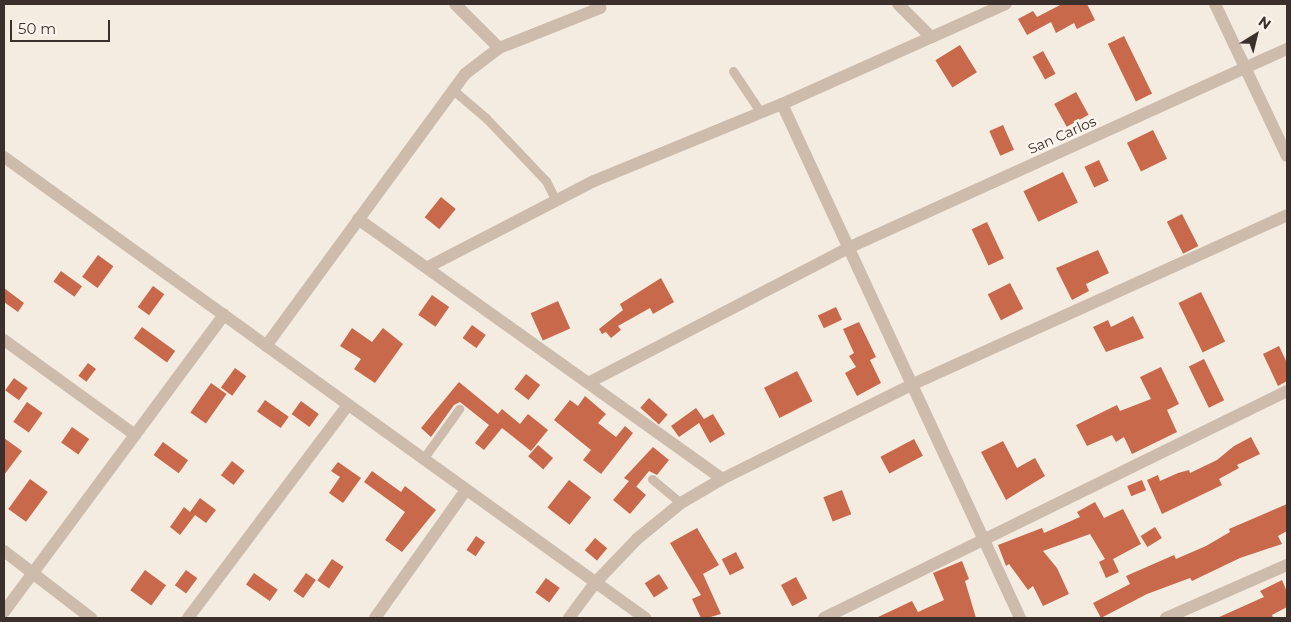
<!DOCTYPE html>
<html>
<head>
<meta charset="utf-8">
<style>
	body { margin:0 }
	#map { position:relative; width:1291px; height:622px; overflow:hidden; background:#f4ebe1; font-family:Montserrat,sans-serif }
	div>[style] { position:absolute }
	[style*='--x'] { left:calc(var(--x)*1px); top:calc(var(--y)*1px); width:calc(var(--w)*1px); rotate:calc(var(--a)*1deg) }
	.building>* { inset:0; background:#c8694b; transform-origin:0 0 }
	.lane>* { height:9px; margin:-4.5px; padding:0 4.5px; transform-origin:4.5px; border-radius:4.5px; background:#cdbbac }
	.street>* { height:12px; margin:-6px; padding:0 6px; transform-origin:6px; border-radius:6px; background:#cdbbac }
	span { translate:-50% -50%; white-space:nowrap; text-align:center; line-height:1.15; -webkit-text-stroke:5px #fbf5ee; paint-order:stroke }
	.street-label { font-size:14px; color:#3b302b }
	.frame { position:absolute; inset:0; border:5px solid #3b302b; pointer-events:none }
	.north { position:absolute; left:1231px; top:10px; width:50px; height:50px; -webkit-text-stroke:4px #fbf5ee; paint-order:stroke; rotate:36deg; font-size:14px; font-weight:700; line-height:20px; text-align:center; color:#3b302b }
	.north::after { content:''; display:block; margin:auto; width:18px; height:22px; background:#3b302b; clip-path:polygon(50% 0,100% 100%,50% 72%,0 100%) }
	.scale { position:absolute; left:10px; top:20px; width:100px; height:22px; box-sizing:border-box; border:2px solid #3b302b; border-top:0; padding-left:6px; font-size:15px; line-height:18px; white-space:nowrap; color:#3b302b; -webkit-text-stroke:4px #fbf5ee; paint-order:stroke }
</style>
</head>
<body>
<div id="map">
	<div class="building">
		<div style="clip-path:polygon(1062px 4px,1087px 4px,1095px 20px,1077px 29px,1074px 23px,1056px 33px,1051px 22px,1027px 35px,1018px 19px,1033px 11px,1037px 17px)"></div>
		<div style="left:1124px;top:36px;width:64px;height:18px;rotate:64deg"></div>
		<div style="left:960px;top:45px;width:32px;height:29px;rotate:58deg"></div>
		<div style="left:1043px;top:51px;width:26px;height:12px;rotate:61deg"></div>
		<div style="left:1076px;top:92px;width:26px;height:25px;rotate:61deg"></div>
		<div style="left:1003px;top:125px;width:27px;height:15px;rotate:66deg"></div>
		<div style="left:1153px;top:130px;width:32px;height:29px;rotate:64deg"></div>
		<div style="left:1099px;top:160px;width:23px;height:16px;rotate:65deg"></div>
		<div style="left:1063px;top:172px;width:34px;height:44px;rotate:64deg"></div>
		<div style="left:441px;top:197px;width:19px;height:26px;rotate:39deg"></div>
		<div style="left:1182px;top:214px;width:36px;height:17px;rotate:63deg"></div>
		<div style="left:987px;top:222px;width:40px;height:17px;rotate:65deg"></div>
		<div style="clip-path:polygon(1098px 250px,1109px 273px,1086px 284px,1089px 291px,1072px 300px,1056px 268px)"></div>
		<div style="left:98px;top:255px;width:19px;height:27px;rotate:36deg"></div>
		<div style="left:61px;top:271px;width:26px;height:13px;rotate:36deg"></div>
		<div style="clip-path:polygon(661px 278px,674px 302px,653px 314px,650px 308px,618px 326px,621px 330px,611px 338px,606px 332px,602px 334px,599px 329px,623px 310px,620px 304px)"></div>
		<div style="left:1010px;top:283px;width:29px;height:25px;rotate:63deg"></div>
		<div style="left:153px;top:286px;width:14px;height:26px;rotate:36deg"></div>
		<div style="clip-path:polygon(4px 288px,24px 303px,18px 312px,4px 302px)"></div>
		<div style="left:1201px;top:292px;width:55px;height:25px;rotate:64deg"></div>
		<div style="left:432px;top:295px;width:21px;height:24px;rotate:35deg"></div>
		<div style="left:558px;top:301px;width:30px;height:30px;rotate:66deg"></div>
		<div style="left:836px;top:307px;width:14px;height:20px;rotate:65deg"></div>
		<div style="clip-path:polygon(1133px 316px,1144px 338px,1106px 352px,1093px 327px,1108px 320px,1111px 327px)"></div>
		<div style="clip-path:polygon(859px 322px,876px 357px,870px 360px,881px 383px,857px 396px,845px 373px,856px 367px,849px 356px,854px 353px,843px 329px)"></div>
		<div style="left:472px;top:325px;width:17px;height:16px;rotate:36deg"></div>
		<div style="left:142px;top:327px;width:41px;height:14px;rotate:36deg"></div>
		<div style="clip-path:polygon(352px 328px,372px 342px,383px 328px,403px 344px,375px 383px,354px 369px,361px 359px,340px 346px)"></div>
		<div style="clip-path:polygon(1279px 346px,1287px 363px,1287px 381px,1278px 386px,1263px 354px)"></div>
		<div style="left:1204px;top:359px;width:46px;height:17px;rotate:64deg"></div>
		<div style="left:88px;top:363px;width:10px;height:16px;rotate:37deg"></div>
		<div style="clip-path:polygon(1161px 367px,1179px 404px,1167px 410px,1177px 432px,1132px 454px,1124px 437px,1116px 442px,1112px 435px,1087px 446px,1076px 425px,1117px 405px,1120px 411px,1151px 399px,1140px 377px)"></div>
		<div style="left:235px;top:368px;width:14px;height:24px;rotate:36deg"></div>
		<div style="left:797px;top:371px;width:34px;height:37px;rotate:63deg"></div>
		<div style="left:526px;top:374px;width:18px;height:19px;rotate:38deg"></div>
		<div style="left:14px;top:378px;width:17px;height:15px;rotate:36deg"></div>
		<div style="clip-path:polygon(459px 382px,498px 414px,502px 409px,520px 424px,528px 414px,548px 430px,531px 451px,502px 428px,484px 450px,475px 443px,489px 425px,460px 402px,454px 405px,431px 437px,421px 428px)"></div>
		<div style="left:211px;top:383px;width:19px;height:36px;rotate:35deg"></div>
		<div style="clip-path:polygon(585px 396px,606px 414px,598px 423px,616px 437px,625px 426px,633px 433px,601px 474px,583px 460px,591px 450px,554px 420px,570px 400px,578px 406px)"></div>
		<div style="left:649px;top:398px;width:25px;height:13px;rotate:42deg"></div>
		<div style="left:265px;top:400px;width:29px;height:14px;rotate:35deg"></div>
		<div style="left:301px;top:401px;width:22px;height:16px;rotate:36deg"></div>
		<div style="left:27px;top:402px;width:19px;height:24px;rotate:35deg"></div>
		<div style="clip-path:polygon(696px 408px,704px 419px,713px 414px,725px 434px,710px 443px,699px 423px,679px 437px,671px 426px)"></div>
		<div style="left:72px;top:427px;width:21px;height:19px;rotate:35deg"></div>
		<div style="clip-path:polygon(1251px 437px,1260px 454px,1237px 465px,1239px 468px,1219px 479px,1222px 485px,1162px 514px,1147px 480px,1158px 475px,1160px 481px,1178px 473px,1189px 470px,1190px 473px,1217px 460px,1234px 446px)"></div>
		<div style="clip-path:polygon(4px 438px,22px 451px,4px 475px)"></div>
		<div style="left:914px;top:439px;width:19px;height:38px;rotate:62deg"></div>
		<div style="clip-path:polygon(1003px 441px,1017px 468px,1035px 458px,1045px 476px,1006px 500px,981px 452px)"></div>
		<div style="left:163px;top:442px;width:31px;height:16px;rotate:36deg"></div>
		<div style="left:538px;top:445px;width:20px;height:15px;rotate:41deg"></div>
		<div style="clip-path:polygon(653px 447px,669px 460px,657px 475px,649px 471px,636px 487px,631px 482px,646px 495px,630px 514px,613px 500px,629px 481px,624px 478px)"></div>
		<div style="left:232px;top:461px;width:16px;height:18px;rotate:38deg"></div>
		<div style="clip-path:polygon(338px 462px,361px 478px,343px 503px,329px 493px,340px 477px,331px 471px)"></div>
		<div style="clip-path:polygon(372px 471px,401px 492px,405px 486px,436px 510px,402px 552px,385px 540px,405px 512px,364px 482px)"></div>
		<div style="left:30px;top:479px;width:22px;height:37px;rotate:36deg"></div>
		<div style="left:569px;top:480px;width:28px;height:35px;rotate:38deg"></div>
		<div style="left:1142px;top:480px;width:11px;height:16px;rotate:68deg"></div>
		<div style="left:842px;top:490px;width:26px;height:20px;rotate:69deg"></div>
		<div style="clip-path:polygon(200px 498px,216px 510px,206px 523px,195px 515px,180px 535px,170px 527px,184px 507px,190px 512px)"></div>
		<div style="clip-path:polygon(1095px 502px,1104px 518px,1123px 509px,1141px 544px,1113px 559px,1119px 572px,1106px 578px,1099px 562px,1105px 559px,1090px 534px,1043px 551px,1057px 568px,1069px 594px,1043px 606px,1033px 586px,1028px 590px,1009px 564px,1006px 566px,998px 545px,1042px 528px,1044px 533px,1080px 517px,1077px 512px)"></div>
		<div style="clip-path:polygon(1287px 504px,1287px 531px,1278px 536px,1282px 544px,1240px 558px,1192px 581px,1190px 578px,1147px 594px,1101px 618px,1093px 603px,1130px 584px,1126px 576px,1174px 555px,1176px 559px,1206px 546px,1230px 532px,1229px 529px)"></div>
		<div style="left:1155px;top:527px;width:13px;height:17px;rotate:58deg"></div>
		<div style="clip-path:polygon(697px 528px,719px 565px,703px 574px,721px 614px,707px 618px,701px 618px,692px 599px,701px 595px,670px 543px)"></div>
		<div style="left:476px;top:536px;width:11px;height:17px;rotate:34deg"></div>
		<div style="left:595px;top:538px;width:16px;height:16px;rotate:40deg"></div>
		<div style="left:736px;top:552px;width:18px;height:16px;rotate:63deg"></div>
		<div style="left:332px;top:559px;width:14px;height:26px;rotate:34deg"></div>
		<div style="clip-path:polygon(962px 561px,969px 579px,965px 581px,976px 618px,876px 618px,912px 601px,918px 612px,944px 600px,933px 573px)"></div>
		<div style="left:145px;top:570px;width:26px;height:25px;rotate:36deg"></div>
		<div style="left:186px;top:570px;width:14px;height:19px;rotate:36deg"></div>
		<div style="left:254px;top:573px;width:29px;height:14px;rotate:35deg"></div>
		<div style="left:306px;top:573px;width:12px;height:22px;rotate:35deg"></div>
		<div style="left:659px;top:574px;width:17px;height:17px;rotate:57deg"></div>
		<div style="left:796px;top:577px;width:24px;height:17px;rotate:62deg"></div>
		<div style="left:546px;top:578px;width:17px;height:18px;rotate:36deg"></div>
		<div style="clip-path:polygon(1282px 580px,1287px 592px,1287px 607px,1272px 615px,1273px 618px,1217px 618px,1264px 597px,1260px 591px)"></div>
	</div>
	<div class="lane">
		<div style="--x:733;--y:71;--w:50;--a:56.3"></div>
		<div style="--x:452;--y:89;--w:45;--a:40.5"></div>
		<div style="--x:486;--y:118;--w:87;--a:46.4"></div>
		<div style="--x:546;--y:181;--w:22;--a:63"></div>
		<div style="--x:423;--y:459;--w:62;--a:-54.2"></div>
		<div style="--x:652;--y:479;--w:38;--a:40"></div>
	</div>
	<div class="street">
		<div style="--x:455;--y:4;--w:62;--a:45"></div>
		<div style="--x:898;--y:4;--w:47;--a:45"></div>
		<div style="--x:1215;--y:4;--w:168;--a:64.7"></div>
		<div style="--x:782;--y:104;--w:566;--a:65.15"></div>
		<div style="--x:4;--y:157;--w:790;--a:35.72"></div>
		<div style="--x:358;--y:219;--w:447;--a:35.5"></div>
		<div style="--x:428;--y:267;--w:187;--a:-27.4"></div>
		<div style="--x:594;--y:181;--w:203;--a:-22.3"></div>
		<div style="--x:782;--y:104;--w:245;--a:-24.1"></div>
		<div style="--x:4;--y:340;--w:162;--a:35.9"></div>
		<div style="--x:266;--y:346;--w:337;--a:-53.8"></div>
		<div style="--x:465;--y:74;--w:43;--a:-37.4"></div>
		<div style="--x:499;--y:48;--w:109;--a:-21.6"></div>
		<div style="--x:600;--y:8;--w:6;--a:-141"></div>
		<div style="--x:588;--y:383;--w:293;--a:-27.4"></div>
		<div style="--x:848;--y:248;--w:482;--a:-24.4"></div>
		<div style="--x:4;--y:551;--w:110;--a:37.6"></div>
		<div style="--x:4;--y:612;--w:370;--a:-53.5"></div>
		<div style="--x:188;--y:618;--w:266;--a:-53.1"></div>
		<div style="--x:375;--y:618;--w:157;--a:-54.6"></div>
		<div style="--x:569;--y:618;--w:44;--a:-53.4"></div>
		<div style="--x:595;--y:583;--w:61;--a:-46.3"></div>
		<div style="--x:637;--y:539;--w:57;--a:-39.3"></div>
		<div style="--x:681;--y:503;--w:48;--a:-30.3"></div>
		<div style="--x:722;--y:479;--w:211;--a:-26.4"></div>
		<div style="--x:911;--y:385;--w:413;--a:-24.3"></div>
		<div style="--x:824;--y:618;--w:516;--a:-26.12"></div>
		<div style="--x:1166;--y:618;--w:132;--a:-23.7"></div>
	</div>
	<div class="street-label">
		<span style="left:1062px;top:135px;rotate:-24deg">San Carlos</span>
	</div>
	<div class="frame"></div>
	<div class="north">N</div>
	<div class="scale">50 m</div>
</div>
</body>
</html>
